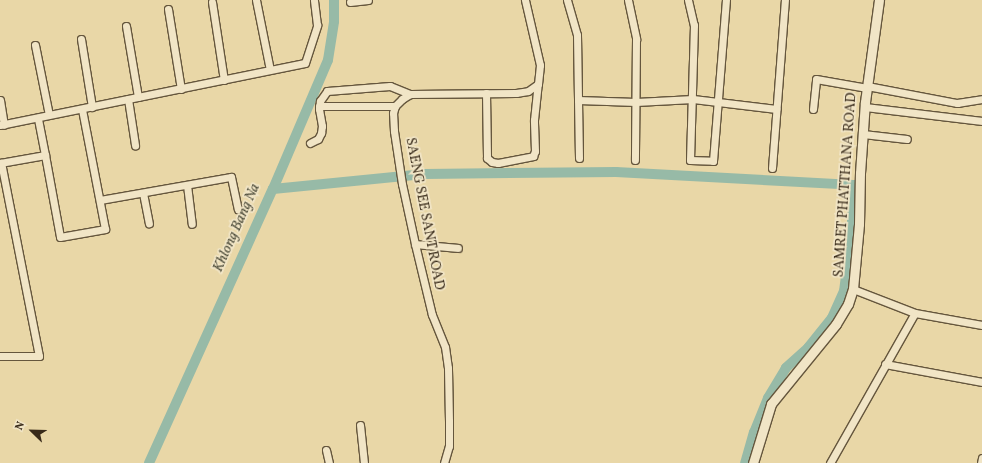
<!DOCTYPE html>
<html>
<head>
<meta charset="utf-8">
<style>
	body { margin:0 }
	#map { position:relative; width:982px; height:463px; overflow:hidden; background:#e9d7a7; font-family:Vollkorn,serif }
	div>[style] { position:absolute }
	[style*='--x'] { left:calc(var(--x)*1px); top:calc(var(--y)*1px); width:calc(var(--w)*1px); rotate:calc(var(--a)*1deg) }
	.canal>* { height:10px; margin:-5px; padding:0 5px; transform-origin:5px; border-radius:5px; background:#97baa7 }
	.roads { filter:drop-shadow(1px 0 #65563d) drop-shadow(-1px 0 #65563d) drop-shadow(0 1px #65563d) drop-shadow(0 -1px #65563d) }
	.minor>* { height:7px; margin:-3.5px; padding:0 3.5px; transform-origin:3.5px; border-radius:3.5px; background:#f1e5c6 }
	.tertiary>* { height:9px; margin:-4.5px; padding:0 4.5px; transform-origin:4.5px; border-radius:4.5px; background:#f1e5c6 }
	span { translate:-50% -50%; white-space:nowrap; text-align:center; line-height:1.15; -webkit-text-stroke:3.5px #f1e5c6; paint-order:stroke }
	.street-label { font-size:14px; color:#392b1a }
	.water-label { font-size:15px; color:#504f3d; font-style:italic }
	.north { position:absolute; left:12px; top:411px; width:40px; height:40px; -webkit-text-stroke:3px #f1e5c6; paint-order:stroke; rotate:293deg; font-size:11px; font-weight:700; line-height:16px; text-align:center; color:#392b1a }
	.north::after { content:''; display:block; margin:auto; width:14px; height:18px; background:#392b1a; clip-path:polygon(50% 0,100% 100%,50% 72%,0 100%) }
</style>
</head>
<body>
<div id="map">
	<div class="canal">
		<div style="--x:273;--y:189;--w:152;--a:-5.7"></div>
		<div style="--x:424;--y:174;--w:192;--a:-0.6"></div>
		<div style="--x:616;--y:172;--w:238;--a:3.1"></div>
		<div style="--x:854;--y:185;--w:53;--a:93.2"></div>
		<div style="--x:851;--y:238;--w:53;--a:97.5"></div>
		<div style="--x:844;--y:291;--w:30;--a:114"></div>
		<div style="--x:832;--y:318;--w:38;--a:129"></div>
		<div style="--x:808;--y:348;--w:30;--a:138"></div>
		<div style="--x:786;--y:368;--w:35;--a:121"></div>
		<div style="--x:768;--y:398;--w:37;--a:112"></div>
		<div style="--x:754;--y:432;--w:32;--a:106"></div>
		<div style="--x:149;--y:463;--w:301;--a:-65.7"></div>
		<div style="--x:273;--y:189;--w:140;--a:-66.9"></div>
		<div style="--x:328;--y:60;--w:39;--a:-81"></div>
		<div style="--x:334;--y:21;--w:21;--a:-90"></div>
	</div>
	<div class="roads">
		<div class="minor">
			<div style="--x:256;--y:0;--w:71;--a:78.7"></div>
			<div style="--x:567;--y:0;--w:36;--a:74"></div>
			<div style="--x:577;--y:35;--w:65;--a:89.1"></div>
			<div style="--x:578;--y:100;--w:58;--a:2"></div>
			<div style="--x:636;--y:102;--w:57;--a:-3"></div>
			<div style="--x:693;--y:99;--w:84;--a:6.9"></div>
			<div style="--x:628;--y:0;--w:40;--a:78"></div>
			<div style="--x:636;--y:39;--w:121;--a:90.5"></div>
			<div style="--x:688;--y:0;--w:26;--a:77"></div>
			<div style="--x:694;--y:25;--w:135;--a:91.7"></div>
			<div style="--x:690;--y:160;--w:23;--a:2"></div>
			<div style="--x:713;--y:161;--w:162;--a:-85.4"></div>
			<div style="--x:212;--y:2;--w:79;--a:81.3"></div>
			<div style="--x:350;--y:2;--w:18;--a:-6"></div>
			<div style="--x:168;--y:9;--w:81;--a:80.8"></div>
			<div style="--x:126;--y:26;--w:72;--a:80.4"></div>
			<div style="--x:81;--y:39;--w:69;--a:80.8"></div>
			<div style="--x:35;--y:45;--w:71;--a:78.7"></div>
			<div style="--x:867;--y:86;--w:92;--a:10.7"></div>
			<div style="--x:957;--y:103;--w:25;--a:-9"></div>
			<div style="--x:486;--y:93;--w:65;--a:89.1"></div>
			<div style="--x:487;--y:158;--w:6;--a:39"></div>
			<div style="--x:492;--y:162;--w:6;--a:9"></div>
			<div style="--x:498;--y:163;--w:36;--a:-11"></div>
			<div style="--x:533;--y:156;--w:5;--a:-68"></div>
			<div style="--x:535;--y:151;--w:31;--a:-92"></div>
			<div style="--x:534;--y:120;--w:36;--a:-84"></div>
			<div style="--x:128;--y:99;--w:47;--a:81.3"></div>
			<div style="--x:0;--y:100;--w:25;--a:81"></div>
			<div style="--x:578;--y:100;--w:58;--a:89"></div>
			<div style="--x:319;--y:106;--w:76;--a:0"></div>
			<div style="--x:865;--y:107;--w:118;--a:6.8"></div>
			<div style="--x:813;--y:109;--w:30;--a:-84"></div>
			<div style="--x:816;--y:79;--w:52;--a:10"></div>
			<div style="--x:0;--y:125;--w:311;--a:-11.5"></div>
			<div style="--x:305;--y:63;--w:40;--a:-72"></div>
			<div style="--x:317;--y:25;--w:25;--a:-97"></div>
			<div style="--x:863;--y:134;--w:44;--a:6.5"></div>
			<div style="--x:310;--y:143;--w:9;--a:-27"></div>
			<div style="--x:318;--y:139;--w:7;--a:-63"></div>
			<div style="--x:321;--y:133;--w:7;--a:-82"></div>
			<div style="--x:322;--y:126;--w:17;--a:-100"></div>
			<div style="--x:319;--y:109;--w:8;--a:-83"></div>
			<div style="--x:320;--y:101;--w:12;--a:-55"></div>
			<div style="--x:327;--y:91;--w:63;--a:-4.5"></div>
			<div style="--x:390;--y:86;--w:22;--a:22"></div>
			<div style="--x:45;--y:155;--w:83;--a:79.6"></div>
			<div style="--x:60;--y:237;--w:46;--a:-10.1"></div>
			<div style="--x:105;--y:229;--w:122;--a:-100.9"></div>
			<div style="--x:0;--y:163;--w:46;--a:-10.1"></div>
			<div style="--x:45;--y:155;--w:38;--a:-101"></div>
			<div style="--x:772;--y:168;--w:169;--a:-85.6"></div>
			<div style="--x:187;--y:185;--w:39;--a:83"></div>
			<div style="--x:143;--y:193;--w:31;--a:79"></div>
			<div style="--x:100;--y:200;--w:133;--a:-10"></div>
			<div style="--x:231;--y:177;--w:33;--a:78"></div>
			<div style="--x:415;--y:244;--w:43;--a:5.3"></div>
			<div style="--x:853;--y:289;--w:66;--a:21.2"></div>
			<div style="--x:915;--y:313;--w:68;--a:10.2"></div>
			<div style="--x:0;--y:356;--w:39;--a:0"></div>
			<div style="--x:39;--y:356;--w:197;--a:-101.1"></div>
			<div style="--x:885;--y:364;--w:99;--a:10.5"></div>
			<div style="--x:360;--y:425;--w:38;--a:84"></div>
			<div style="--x:326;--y:450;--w:13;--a:77"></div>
			<div style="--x:444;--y:463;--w:18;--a:-74"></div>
			<div style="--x:449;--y:446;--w:25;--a:-90"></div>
			<div style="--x:449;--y:421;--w:53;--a:-91.1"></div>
			<div style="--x:448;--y:368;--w:21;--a:-98"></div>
			<div style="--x:445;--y:347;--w:35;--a:-112"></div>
			<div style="--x:432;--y:315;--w:73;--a:-103.5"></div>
			<div style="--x:415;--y:244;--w:61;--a:-102.2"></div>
			<div style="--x:402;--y:184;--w:54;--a:-98.6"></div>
			<div style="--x:394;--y:131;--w:18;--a:-93"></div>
			<div style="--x:393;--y:113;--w:7;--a:-74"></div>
			<div style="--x:395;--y:106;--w:10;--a:-45"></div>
			<div style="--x:402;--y:99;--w:9;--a:-32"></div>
			<div style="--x:410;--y:94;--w:106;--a:-0.5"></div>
			<div style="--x:516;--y:93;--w:12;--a:-9"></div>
			<div style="--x:528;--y:91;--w:12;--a:-35"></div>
			<div style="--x:538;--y:84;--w:19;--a:-84"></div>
			<div style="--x:540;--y:65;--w:67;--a:-103"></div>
			<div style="--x:830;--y:463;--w:172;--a:-60.5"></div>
			<div style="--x:981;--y:463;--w:5;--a:-79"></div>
		</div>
		<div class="tertiary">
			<div style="--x:753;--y:463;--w:62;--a:-73"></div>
			<div style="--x:771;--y:404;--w:103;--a:-50.9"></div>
			<div style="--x:836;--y:324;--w:23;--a:-59"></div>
			<div style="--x:848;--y:304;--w:16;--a:-72"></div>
			<div style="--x:853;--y:289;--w:65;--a:-84.7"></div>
			<div style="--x:859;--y:224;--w:51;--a:-88.9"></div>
			<div style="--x:860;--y:173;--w:71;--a:-86"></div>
			<div style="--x:865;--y:102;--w:103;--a:-82.2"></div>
		</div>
	</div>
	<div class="street-label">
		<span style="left:846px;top:185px;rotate:-86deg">SAMRET PHATTHANA ROAD</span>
		<span style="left:424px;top:214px;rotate:79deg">SAENG SEE SANT ROAD</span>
	</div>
	<div class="water-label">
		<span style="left:237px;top:228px;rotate:-66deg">Khlong Bang Na</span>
	</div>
	<div class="north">N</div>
</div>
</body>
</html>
